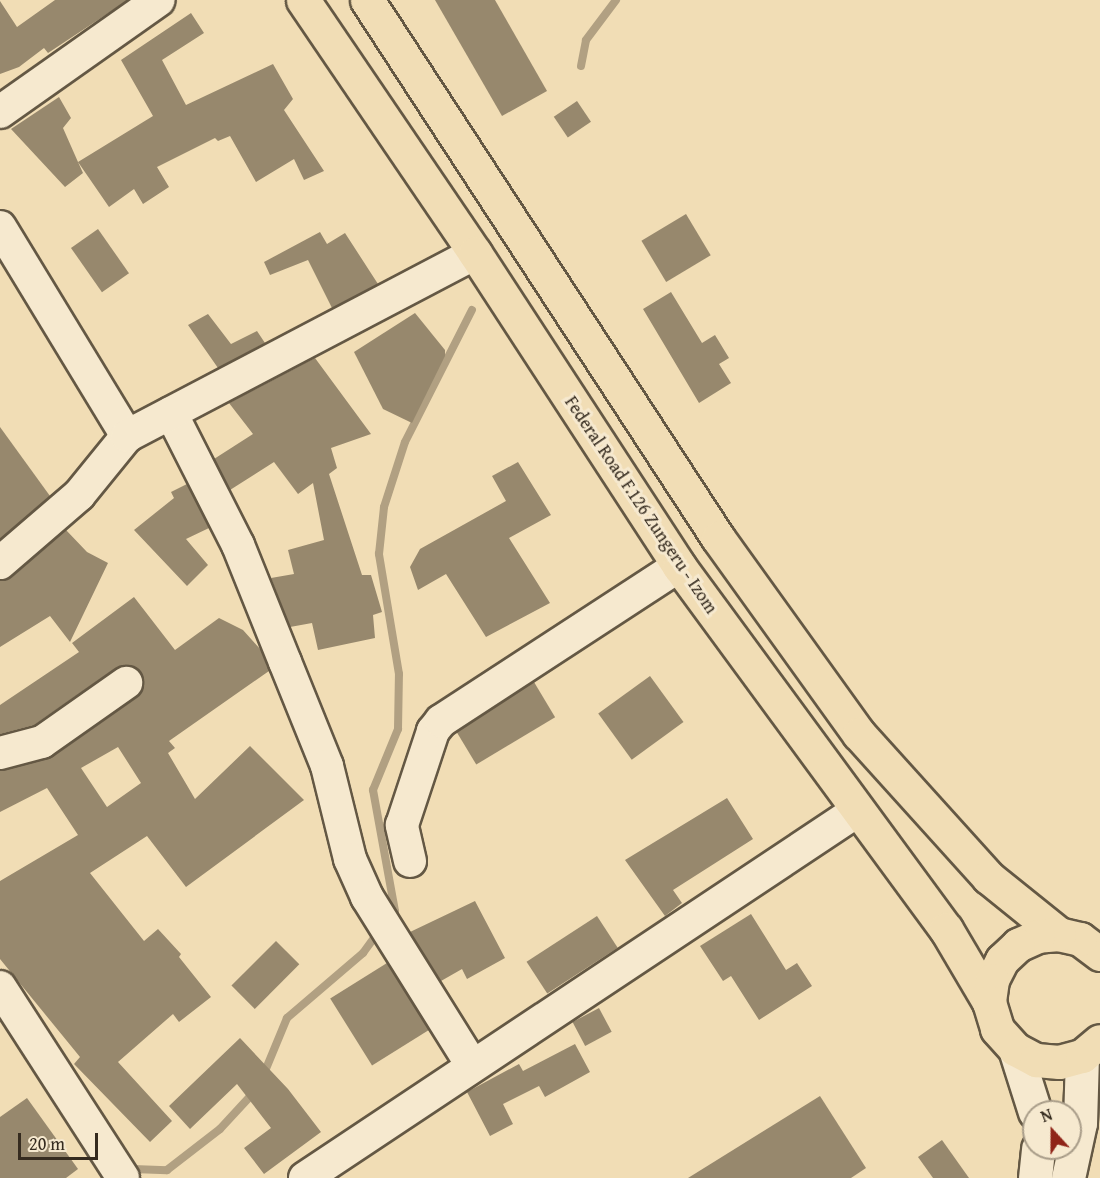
<!DOCTYPE html>
<html>
<head>
<meta charset="utf-8">
<style>
	body { margin:0 }
	#map { position:relative; width:1100px; height:1178px; overflow:hidden; background:#f1ddb5; font-family:"Gentium Book Plus",serif }
	div>[style] { position:absolute }
	[style*='--x'] { left:calc(var(--x)*1px); top:calc(var(--y)*1px); width:calc(var(--w)*1px); rotate:calc(var(--a)*1deg) }
	.stream>* { height:8px; margin:-4px; padding:0 4px; transform-origin:4px; border-radius:4px; background:#b1a082 }
	.building>* { inset:0; background:#97886d; transform-origin:0 0 }
	.roads { filter:drop-shadow(2px 0 #645844) drop-shadow(-2px 0 #645844) drop-shadow(0 2px #645844) drop-shadow(0 -2px #645844) }
	.street>* { height:32px; margin:-16px; padding:0 16px; transform-origin:16px; border-radius:16px; background:#f6e9cf }
	.secondary>* { height:33px; margin:-16.5px; padding:0 16.5px; transform-origin:16.5px; border-radius:16.5px; background:#f6e9cf }
	.primary>* { height:33px; margin:-16.5px; padding:0 16.5px; transform-origin:16.5px; border-radius:16.5px; background:#f1ddb5 }
	span { translate:-50% -50%; white-space:nowrap; text-align:center; line-height:1.15; -webkit-text-stroke:6px #f6e9cf; paint-order:stroke }
	.street-label { font-size:18px; color:#352b1f }
	.north { position:absolute; left:1022px; top:1100px; width:60px; height:60px; box-sizing:border-box; background:#f6e9cf; border:2px solid #a99d89; border-radius:50%; rotate:339deg; font-size:16px; font-weight:700; line-height:24px; text-align:center; color:#352b1f }
	.north::after { content:''; display:block; margin:auto; width:21px; height:27px; background:#8f2418; clip-path:polygon(50% 0,100% 100%,50% 72%,0 100%) }
	.scale { position:absolute; left:18px; top:1133px; width:80px; height:27px; box-sizing:border-box; border:3px solid #352b1f; border-top:0; padding-left:8px; font-size:18px; line-height:21px; white-space:nowrap; color:#352b1f; -webkit-text-stroke:4px #f6e9cf; paint-order:stroke }
</style>
</head>
<body>
<div id="map">
	<div class="stream">
		<div style="--x:581;--y:66;--w:26;--a:-79"></div>
		<div style="--x:586;--y:40;--w:50;--a:-53.1"></div>
		<div style="--x:388;--y:920;--w:11;--a:-52"></div>
		<div style="--x:395;--y:911;--w:123;--a:-100.3"></div>
		<div style="--x:373;--y:790;--w:66;--a:-67.7"></div>
		<div style="--x:398;--y:729;--w:55;--a:-89"></div>
		<div style="--x:399;--y:674;--w:122;--a:-99.5"></div>
		<div style="--x:379;--y:554;--w:47;--a:-83.9"></div>
		<div style="--x:384;--y:507;--w:68;--a:-72.1"></div>
		<div style="--x:405;--y:442;--w:148;--a:-63.1"></div>
		<div style="--x:263;--y:1076;--w:63;--a:-67.5"></div>
		<div style="--x:287;--y:1018;--w:100;--a:-40.5"></div>
		<div style="--x:363;--y:953;--w:29;--a:-54"></div>
		<div style="--x:133;--y:1169;--w:34;--a:2"></div>
		<div style="--x:167;--y:1170;--w:67;--a:-37.7"></div>
		<div style="--x:220;--y:1129;--w:53;--a:-47.3"></div>
	</div>
	<div class="building">
		<div style="clip-path:polygon(55px 0,128px 0,48px 53px,44px 48px,19px 67px,0 74px,0 1px,17px 27px)"></div>
		<div style="clip-path:polygon(435px 0,495px 0,547px 91px,502px 116px)"></div>
		<div style="clip-path:polygon(191px 13px,204px 33px,162px 60px,186px 105px,273px 64px,293px 99px,284px 110px,324px 171px,304px 180px,294px 159px,256px 182px,230px 136px,218px 141px,215px 138px,157px 167px,169px 187px,143px 204px,134px 189px,109px 207px,78px 162px,83px 173px,65px 187px,11px 129px,59px 97px,71px 118px,63px 128px,78px 162px,153px 116px,121px 60px)"></div>
		<div style="left:577px;top:101px;width:25px;height:28px;rotate:56deg"></div>
		<div style="left:686px;top:214px;width:48px;height:52px;rotate:59deg"></div>
		<div style="left:98px;top:229px;width:54px;height:33px;rotate:55deg"></div>
		<div style="clip-path:polygon(320px 232px,327px 244px,345px 233px,378px 284px,332px 308px,308px 260px,270px 275px,264px 262px)"></div>
		<div style="clip-path:polygon(671px 292px,702px 343px,715px 335px,729px 358px,719px 364px,731px 383px,699px 403px,643px 309px)"></div>
		<div style="clip-path:polygon(415px 313px,445px 350px,445px 356px,412px 423px,383px 409px,354px 352px)"></div>
		<div style="clip-path:polygon(208px 314px,231px 344px,257px 331px,265px 343px,218px 368px,188px 325px)"></div>
		<div style="clip-path:polygon(315px 358px,371px 434px,331px 448px,337px 468px,329px 474px,362px 575px,371px 575px,382px 612px,373px 615px,375px 638px,318px 650px,312px 623px,290px 627px,271px 578px,294px 574px,288px 550px,324px 540px,313px 483px,298px 494px,274px 462px,230px 490px,214px 459px,253px 434px,229px 403px)"></div>
		<div style="clip-path:polygon(0 427px,50px 496px,0 539px)"></div>
		<div style="clip-path:polygon(518px 462px,551px 515px,509px 538px,550px 603px,486px 637px,446px 574px,418px 590px,410px 567px,420px 549px,506px 501px,492px 476px)"></div>
		<div style="clip-path:polygon(187px 484px,209px 528px,186px 539px,208px 565px,187px 586px,134px 530px,174px 498px,171px 492px)"></div>
		<div style="clip-path:polygon(66px 530px,87px 552px,108px 563px,70px 642px,50px 616px,0 647px,0 581px,12px 577px)"></div>
		<div style="clip-path:polygon(evenodd,134px 597px,175px 650px,219px 618px,243px 630px,261px 650px,269px 671px,169px 741px,175px 748px,168px 753px,195px 799px,250px 746px,304px 800px,186px 887px,147px 836px,90px 873px,144px 941px,158px 929px,181px 954px,179px 957px,211px 997px,179px 1022px,173px 1014px,118px 1062px,172px 1121px,150px 1142px,74px 1064px,80px 1057px,0 959px,0 881px,78px 835px,47px 788px,0 812px,0 770px,52px 757px,136px 698px,144px 681px,133px 666px,116px 668px,34px 725px,0 734px,0 705px,79px 652px,72px 643px,134px 597px,118px 747px,141px 783px,107px 807px,81px 768px,118px 747px)"></div>
		<div style="left:650px;top:676px;width:57px;height:64px;rotate:54deg"></div>
		<div style="left:534px;top:682px;width:41px;height:92px;rotate:59deg"></div>
		<div style="clip-path:polygon(727px 798px,753px 839px,673px 890px,682px 903px,665px 916px,625px 860px)"></div>
		<div style="clip-path:polygon(475px 901px,505px 958px,467px 979px,462px 969px,441px 981px,410px 932px)"></div>
		<div style="clip-path:polygon(751px 914px,786px 970px,797px 963px,812px 986px,759px 1020px,731px 976px,723px 981px,700px 946px)"></div>
		<div style="left:597px;top:916px;width:38px;height:84px;rotate:57deg"></div>
		<div style="left:276px;top:941px;width:33px;height:63px;rotate:45deg"></div>
		<div style="left:387px;top:963px;width:79px;height:67px;rotate:58deg"></div>
		<div style="left:599px;top:1008px;width:27px;height:30px;rotate:62deg"></div>
		<div style="clip-path:polygon(240px 1038px,288px 1089px,321px 1132px,264px 1174px,244px 1148px,271px 1128px,237px 1084px,190px 1129px,169px 1106px)"></div>
		<div style="clip-path:polygon(575px 1044px,590px 1072px,545px 1097px,539px 1086px,503px 1104px,513px 1124px,490px 1136px,467px 1092px,519px 1064px,523px 1071px)"></div>
		<div style="clip-path:polygon(820px 1096px,866px 1168px,851px 1178px,688px 1178px)"></div>
		<div style="clip-path:polygon(27px 1098px,78px 1169px,66px 1178px,0 1178px,0 1117px)"></div>
		<div style="clip-path:polygon(942px 1140px,969px 1178px,933px 1178px,918px 1157px)"></div>
	</div>
	<div class="roads">
		<div class="street">
			<div style="--x:0;--y:112;--w:194;--a:-35.2"></div>
			<div style="--x:0;--y:227;--w:245;--a:58.7"></div>
			<div style="--x:171;--y:413;--w:148;--a:63.1"></div>
			<div style="--x:238;--y:545;--w:126;--a:68.1"></div>
			<div style="--x:285;--y:662;--w:112;--a:68"></div>
			<div style="--x:327;--y:766;--w:96;--a:76.1"></div>
			<div style="--x:350;--y:859;--w:42;--a:65.9"></div>
			<div style="--x:367;--y:897;--w:198;--a:58"></div>
			<div style="--x:0;--y:563;--w:104;--a:-40.7"></div>
			<div style="--x:79;--y:495;--w:76;--a:-50.9"></div>
			<div style="--x:127;--y:436;--w:393;--a:-27.7"></div>
			<div style="--x:0;--y:753;--w:43;--a:-14.7"></div>
			<div style="--x:42;--y:742;--w:103;--a:-35.1"></div>
			<div style="--x:410;--y:861;--w:37;--a:-103"></div>
			<div style="--x:402;--y:825;--w:99;--a:-71.7"></div>
			<div style="--x:433;--y:731;--w:13;--a:-51"></div>
			<div style="--x:441;--y:721;--w:284;--a:-33.1"></div>
			<div style="--x:0;--y:987;--w:227;--a:57.2"></div>
			<div style="--x:305;--y:1178;--w:663;--a:-33.62"></div>
		</div>
		<div class="secondary">
			<div style="--x:1015;--y:1049;--w:66;--a:72.4"></div>
			<div style="--x:1035;--y:1178;--w:30;--a:-84"></div>
			<div style="--x:1068;--y:1178;--w:56;--a:-77.7"></div>
			<div style="--x:1080;--y:1123;--w:67;--a:-88.3"></div>
		</div>
		<div class="primary">
			<div style="--x:303;--y:0;--w:306;--a:55.8"></div>
			<div style="--x:475;--y:253;--w:374;--a:56.9"></div>
			<div style="--x:679;--y:566;--w:451;--a:53.7"></div>
			<div style="--x:946;--y:929;--w:85;--a:59.5"></div>
			<div style="--x:367;--y:0;--w:642;--a:56.88"></div>
			<div style="--x:718;--y:538;--w:241;--a:54.3"></div>
			<div style="--x:859;--y:734;--w:193;--a:47.9"></div>
			<div style="--x:988;--y:877;--w:91;--a:38.8"></div>
			<div style="--x:1100;--y:954;--w:25;--a:-143"></div>
			<div style="--x:1080;--y:939;--w:22;--a:-167"></div>
			<div style="--x:1059;--y:934;--w:21;--a:175"></div>
			<div style="--x:1038;--y:936;--w:22;--a:156"></div>
			<div style="--x:1018;--y:945;--w:22;--a:137"></div>
			<div style="--x:1002;--y:960;--w:22;--a:117"></div>
			<div style="--x:992;--y:980;--w:22;--a:98"></div>
			<div style="--x:989;--y:1002;--w:28;--a:73"></div>
			<div style="--x:997;--y:1029;--w:27;--a:48"></div>
			<div style="--x:1015;--y:1049;--w:24;--a:28"></div>
			<div style="--x:1036;--y:1060;--w:23;--a:5"></div>
			<div style="--x:1059;--y:1062;--w:24;--a:-15"></div>
			<div style="--x:1082;--y:1056;--w:23;--a:-40"></div>
		</div>
	</div>
	<div class="street-label">
		<span style="left:641px;top:505px;rotate:56deg">Federal Road F.126 Zungeru - Izom</span>
	</div>
	<div class="north">N</div>
	<div class="scale">20 m</div>
</div>
</body>
</html>
